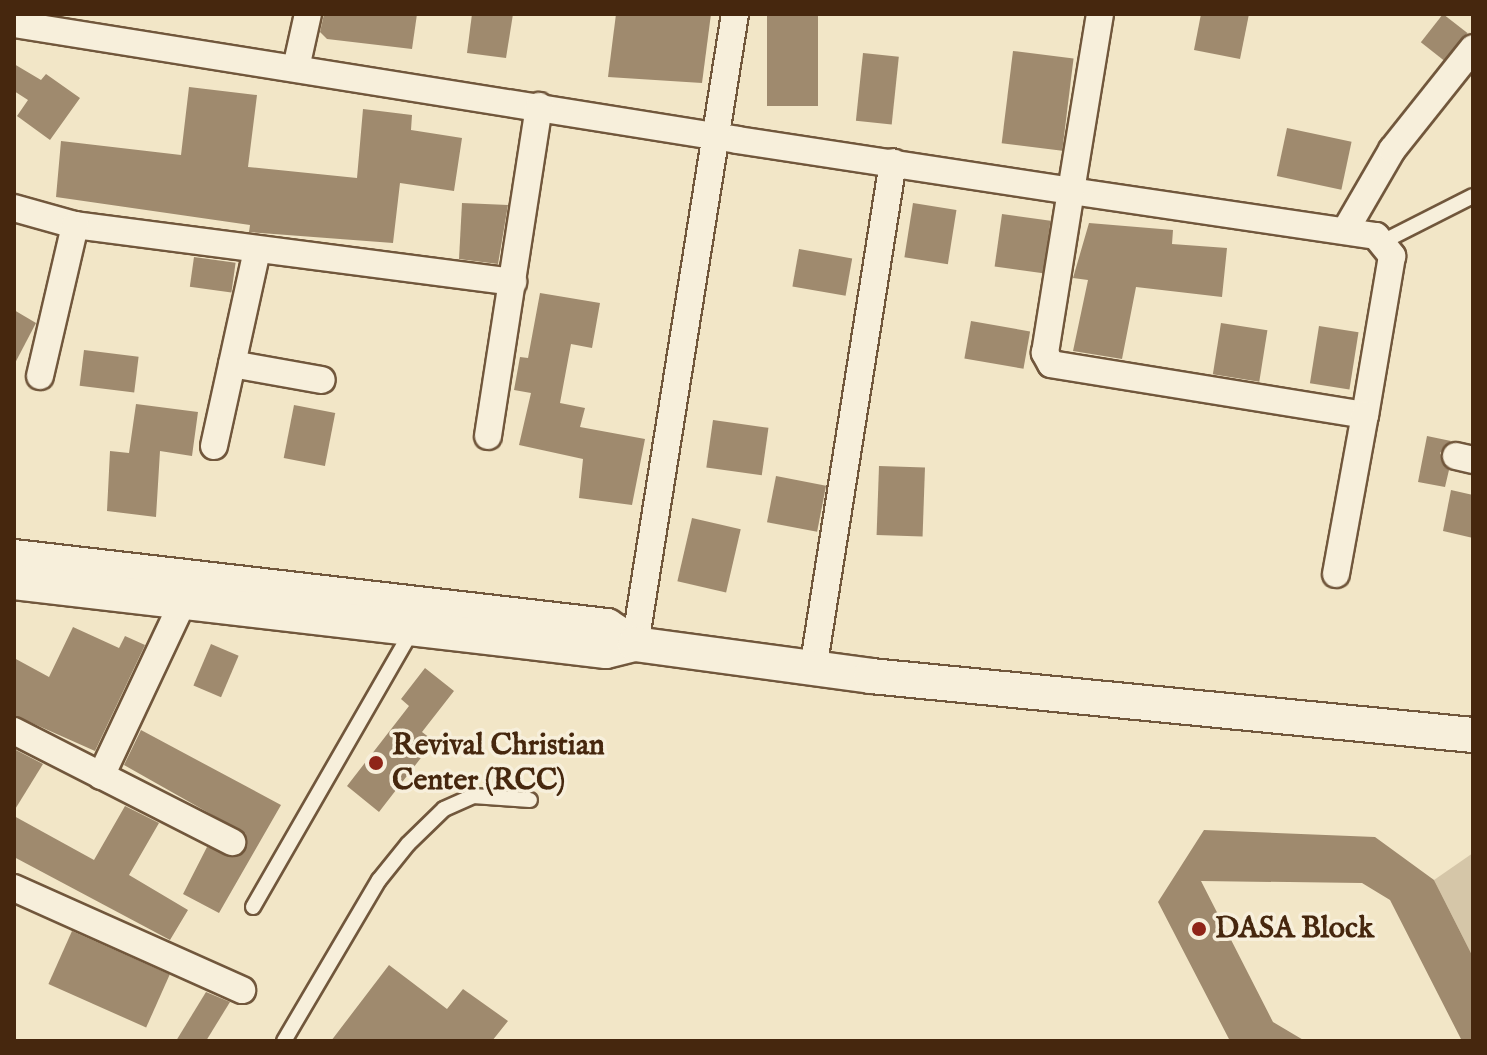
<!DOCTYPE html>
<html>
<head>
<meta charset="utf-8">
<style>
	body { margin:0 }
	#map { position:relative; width:1487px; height:1055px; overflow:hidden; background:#f2e6c7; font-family:"IM FELL English",serif }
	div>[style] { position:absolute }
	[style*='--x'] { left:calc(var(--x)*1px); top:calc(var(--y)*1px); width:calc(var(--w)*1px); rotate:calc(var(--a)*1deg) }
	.green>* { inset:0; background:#d5c6a8 }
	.building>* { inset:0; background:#9f8a6e; transform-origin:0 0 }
	.roads { filter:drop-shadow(2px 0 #71573c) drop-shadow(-2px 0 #71573c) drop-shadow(0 2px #71573c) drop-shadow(0 -2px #71573c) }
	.service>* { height:14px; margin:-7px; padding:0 7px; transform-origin:7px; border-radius:7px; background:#f7efdb }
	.minor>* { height:26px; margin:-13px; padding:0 13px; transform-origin:13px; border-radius:13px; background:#f7efdb }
	.tertiary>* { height:34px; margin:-17px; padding:0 17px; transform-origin:17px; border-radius:17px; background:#f7efdb }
	.dots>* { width:22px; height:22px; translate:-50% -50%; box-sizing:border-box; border:4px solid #f7efdb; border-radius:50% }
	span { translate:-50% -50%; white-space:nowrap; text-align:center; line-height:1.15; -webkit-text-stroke:7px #f7efdb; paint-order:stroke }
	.poi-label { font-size:30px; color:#46270e; font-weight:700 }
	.left { translate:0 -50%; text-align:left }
	.frame { position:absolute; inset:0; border:16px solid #46270e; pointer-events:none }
</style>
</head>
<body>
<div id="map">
	<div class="green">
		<div style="clip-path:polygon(1473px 853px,1473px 957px,1434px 880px)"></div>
	</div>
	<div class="building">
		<div style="clip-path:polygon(324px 14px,417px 14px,412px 49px,327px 39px,320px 32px)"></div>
		<div style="clip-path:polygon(472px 14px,513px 14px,506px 58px,467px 53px)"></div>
		<div style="clip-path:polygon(616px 14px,711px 14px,702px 83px,608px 77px)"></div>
		<div style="left:767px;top:14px;width:51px;height:92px"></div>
		<div style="clip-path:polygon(1201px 14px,1249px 14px,1240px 59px,1194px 50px)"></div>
		<div style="left:1443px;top:14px;width:31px;height:36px;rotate:38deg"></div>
		<div style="left:1013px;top:51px;width:61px;height:93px;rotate:7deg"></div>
		<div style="left:863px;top:53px;width:36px;height:68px;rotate:6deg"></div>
		<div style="clip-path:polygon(14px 64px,41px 80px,46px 74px,80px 98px,50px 140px,17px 116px,28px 100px,14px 91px)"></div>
		<div style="clip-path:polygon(189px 87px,257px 95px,248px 167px,357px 178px,363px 109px,412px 115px,411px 130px,462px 138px,454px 191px,400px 183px,393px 243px,249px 232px,250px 225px,56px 197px,61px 141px,181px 155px)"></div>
		<div style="left:1287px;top:128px;width:66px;height:49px;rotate:12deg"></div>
		<div style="clip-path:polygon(462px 203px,508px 205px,498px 264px,459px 259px)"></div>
		<div style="left:913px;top:203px;width:44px;height:55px;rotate:9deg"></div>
		<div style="left:1002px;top:214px;width:49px;height:53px;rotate:8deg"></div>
		<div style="clip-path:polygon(1089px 223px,1173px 230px,1172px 244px,1227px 248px,1222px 297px,1136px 287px,1122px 359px,1073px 351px,1088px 280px,1073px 278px)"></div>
		<div style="left:799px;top:249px;width:54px;height:38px;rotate:10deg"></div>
		<div style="left:194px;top:257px;width:42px;height:30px;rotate:8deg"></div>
		<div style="clip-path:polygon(540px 293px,600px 303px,592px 348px,571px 344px,560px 403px,585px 408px,580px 427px,645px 439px,632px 505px,579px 498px,583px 459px,519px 445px,531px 393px,514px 390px,520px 357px,528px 358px)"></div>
		<div style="clip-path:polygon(14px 310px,36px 323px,14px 365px)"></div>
		<div style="left:971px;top:321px;width:60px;height:38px;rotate:10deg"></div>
		<div style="left:1221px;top:323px;width:47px;height:52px;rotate:9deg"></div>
		<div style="left:1319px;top:326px;width:40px;height:58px;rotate:9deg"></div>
		<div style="left:84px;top:350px;width:55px;height:36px;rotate:7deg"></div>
		<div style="clip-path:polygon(136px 404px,198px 412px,192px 456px,160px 451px,156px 517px,107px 511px,110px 451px,129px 453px)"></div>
		<div style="left:294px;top:405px;width:42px;height:54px;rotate:11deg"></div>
		<div style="left:713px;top:420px;width:56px;height:48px;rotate:8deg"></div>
		<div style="clip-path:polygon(1427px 436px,1451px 441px,1440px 453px,1449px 470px,1445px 487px,1418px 482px)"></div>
		<div style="left:879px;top:466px;width:46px;height:69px;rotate:2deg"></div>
		<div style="left:776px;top:476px;width:51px;height:47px;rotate:11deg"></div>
		<div style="clip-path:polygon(1451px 490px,1473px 495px,1473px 538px,1443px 531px)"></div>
		<div style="left:692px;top:518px;width:50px;height:65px;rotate:13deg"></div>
		<div style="clip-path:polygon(73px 627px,119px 648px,125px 636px,145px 645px,95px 751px,14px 715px,14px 658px,49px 677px)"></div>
		<div style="left:211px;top:644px;width:30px;height:45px;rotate:23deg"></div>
		<div style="clip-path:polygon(425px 668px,454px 691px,422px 732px,434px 741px,379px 812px,347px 786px,409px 706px,401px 699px)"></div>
		<div style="clip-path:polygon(141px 730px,281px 805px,219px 913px,183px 894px,207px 847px,240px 856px,246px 834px,124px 765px)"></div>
		<div style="clip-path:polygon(14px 749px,43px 764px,14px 811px)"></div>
		<div style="clip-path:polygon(125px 806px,159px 823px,129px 875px,188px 910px,170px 940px,14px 857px,14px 816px,94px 860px)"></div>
		<div style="clip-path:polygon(1204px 830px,1375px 837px,1434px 880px,1473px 957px,1473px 1041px,1462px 1041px,1390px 900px,1362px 883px,1201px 881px,1273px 1022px,1305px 1041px,1230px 1041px,1158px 902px)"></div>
		<div style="left:72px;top:931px;width:107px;height:58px;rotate:24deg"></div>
		<div style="clip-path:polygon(389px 965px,447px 1009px,463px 989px,508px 1021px,492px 1041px,331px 1041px)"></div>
		<div style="clip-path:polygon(206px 992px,230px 1002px,206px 1041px,176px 1041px)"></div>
	</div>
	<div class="roads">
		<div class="service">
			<div style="--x:1386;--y:240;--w:97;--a:-26.8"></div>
			<div style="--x:253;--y:907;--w:319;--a:-60.1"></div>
			<div style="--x:284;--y:1041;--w:187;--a:-59.5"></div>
			<div style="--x:379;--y:880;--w:46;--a:-51.1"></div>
			<div style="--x:408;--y:844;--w:50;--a:-44.2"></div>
			<div style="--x:444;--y:809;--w:32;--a:-24"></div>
			<div style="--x:473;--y:796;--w:57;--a:4"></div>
		</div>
		<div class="minor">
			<div style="--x:14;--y:24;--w:733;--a:9.1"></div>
			<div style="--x:738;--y:140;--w:337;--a:8.7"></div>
			<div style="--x:1071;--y:191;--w:308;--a:8.4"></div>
			<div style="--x:1376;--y:236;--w:26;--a:51"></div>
			<div style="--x:1392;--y:256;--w:161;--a:99.6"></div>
			<div style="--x:1365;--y:415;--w:318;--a:-170.8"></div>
			<div style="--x:1051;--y:364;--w:13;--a:-119"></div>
			<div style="--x:1045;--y:353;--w:164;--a:-80.9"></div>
			<div style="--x:1071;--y:191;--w:179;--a:-80.7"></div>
			<div style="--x:296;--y:68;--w:55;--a:-77.5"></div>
			<div style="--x:14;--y:208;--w:63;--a:15.6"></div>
			<div style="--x:75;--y:225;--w:442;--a:7.4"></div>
			<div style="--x:1345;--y:231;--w:94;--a:-59.9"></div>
			<div style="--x:1392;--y:150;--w:130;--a:-51.5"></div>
			<div style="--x:232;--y:364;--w:91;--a:10.1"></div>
			<div style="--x:40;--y:376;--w:155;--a:-76.9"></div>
			<div style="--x:488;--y:436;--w:334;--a:-81.2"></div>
			<div style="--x:214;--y:446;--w:200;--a:-77.6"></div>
			<div style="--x:1456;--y:456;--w:17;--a:13"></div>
			<div style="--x:1336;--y:574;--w:162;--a:-79.7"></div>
			<div style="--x:635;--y:644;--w:638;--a:-80.98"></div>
			<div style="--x:813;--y:669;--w:513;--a:-81.03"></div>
			<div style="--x:14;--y:731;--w:245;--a:27"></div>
			<div style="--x:101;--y:776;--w:192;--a:-64.8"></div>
			<div style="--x:14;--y:888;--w:250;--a:24.1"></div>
		</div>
		<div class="tertiary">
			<div style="--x:14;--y:557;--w:597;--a:6.64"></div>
			<div style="--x:607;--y:626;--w:33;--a:33"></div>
			<div style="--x:14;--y:582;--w:596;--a:6.65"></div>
			<div style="--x:606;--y:651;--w:30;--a:-14"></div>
			<div style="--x:635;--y:644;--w:238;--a:7.7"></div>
			<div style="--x:871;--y:676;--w:605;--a:5.6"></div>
		</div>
	</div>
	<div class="dots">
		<div style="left:376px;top:763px;background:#8f2418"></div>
		<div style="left:1199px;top:929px;background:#8f2418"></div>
	</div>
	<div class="poi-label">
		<span class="left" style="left:392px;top:763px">Revival Christian<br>Center (RCC)</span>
		<span class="left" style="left:1215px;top:929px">DASA Block</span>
	</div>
	<div class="frame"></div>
</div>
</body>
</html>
